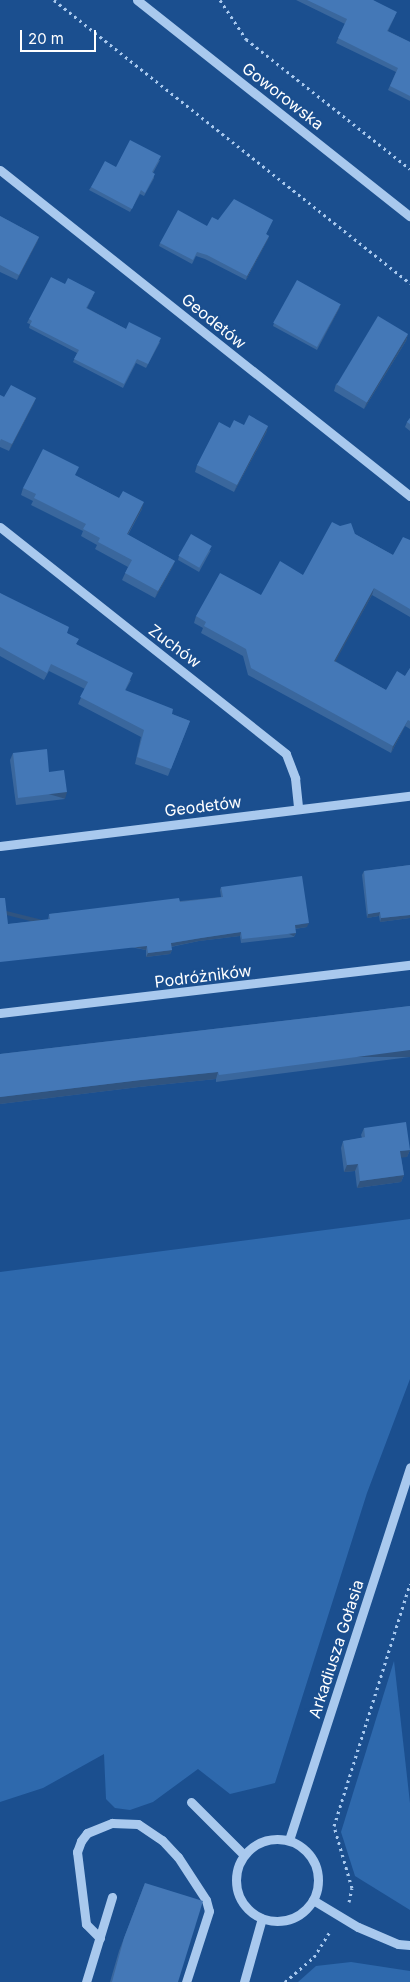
<!DOCTYPE html>
<html>
<head>
<meta charset="utf-8">
<style>
	body { margin:0 }
	#map { position:relative; width:410px; height:1982px; overflow:hidden; background:#1b4f8f; font-family:Inter,sans-serif }
	div>[style] { position:absolute }
	[style*='--x'] { left:calc(var(--x)*1px); top:calc(var(--y)*1px); width:calc(var(--w)*1px); rotate:calc(var(--a)*1deg) }
	.green>* { inset:0; background:#2e69ad }
	.path>* { height:3px; margin-top:-1.5px; transform-origin:0; background:repeating-linear-gradient(90deg,#a9c9ee 0 2.5px,transparent 0 6.5px) }
	.minor>* { height:9px; margin:-4.5px; padding:0 4.5px; transform-origin:4.5px; border-radius:4.5px; background:#a9c9ee }
	.minor>.ring { margin:-4.5px; padding:0; box-sizing:content-box; background:none; border:9px solid #a9c9ee; border-radius:50% }
	.wall>* { inset:0; background:#3a679d }
	.shaded-wall>* { inset:0; background:#305480; transform-origin:0 0 }
	.building>* { inset:0; background:#4478b7; transform-origin:0 0 }
	span { translate:-50% -50%; white-space:nowrap; text-align:center; line-height:1.15; -webkit-text-stroke:4px #1b4f8f; paint-order:stroke }
	.street-label { font-size:16px; color:#fff }
	.scale { position:absolute; left:20px; top:30px; width:76px; height:22px; box-sizing:border-box; border:2px solid #fff; border-top:0; padding-left:6px; font-size:15px; line-height:18px; white-space:nowrap; color:#fff; -webkit-text-stroke:4px #1b4f8f; paint-order:stroke }
</style>
</head>
<body>
<div id="map">
	<div class="green">
		<div style="clip-path:polygon(410px 1219px,410px 1379px,367px 1493px,275px 1783px,230px 1794px,198px 1769px,153px 1802px,130px 1810px,115px 1808px,106px 1799px,104px 1754px,43px 1788px,0 1802px,0 1272px)"></div>
		<div style="clip-path:polygon(394px 1661px,410px 1803px,410px 1910px,355px 1876px,341px 1832px)"></div>
		<div style="clip-path:polygon(351px 1962px,410px 1971px,410px 1982px,298px 1982px,316px 1966px)"></div>
	</div>
	<div class="path">
		<div style="--x:54;--y:0;--w:455;--a:38.5"></div>
		<div style="--x:220;--y:0;--w:47;--a:56.3"></div>
		<div style="--x:246;--y:39;--w:209;--a:38.4"></div>
		<div style="--x:349;--y:1902;--w:14;--a:-78"></div>
		<div style="--x:352;--y:1888;--w:65;--a:-106.2"></div>
		<div style="--x:334;--y:1826;--w:254;--a:-72.6"></div>
		<div style="--x:285;--y:1982;--w:38;--a:-41"></div>
		<div style="--x:314;--y:1957;--w:31;--a:-58"></div>
	</div>
	<div class="minor">
		<div style="--x:137;--y:0;--w:348;--a:38.4"></div>
		<div style="--x:0;--y:170;--w:524;--a:38.49"></div>
		<div style="--x:0;--y:527;--w:365;--a:38.4"></div>
		<div style="--x:286;--y:754;--w:26;--a:69"></div>
		<div style="--x:295;--y:778;--w:31;--a:84"></div>
		<div style="--x:0;--y:846;--w:413;--a:-7"></div>
		<div style="--x:0;--y:1013;--w:413;--a:-6.7"></div>
		<div style="--x:191;--y:1802;--w:75;--a:45"></div>
		<div class="ring" style="left:236px;top:1839px;width:73px;height:73px"></div>
		<div style="--x:289;--y:1840;--w:392;--a:-72"></div>
		<div style="--x:313;--y:1900;--w:52;--a:31"></div>
		<div style="--x:358;--y:1927;--w:43;--a:23"></div>
		<div style="--x:398;--y:1944;--w:12;--a:5"></div>
		<div style="--x:100;--y:1938;--w:20;--a:-135"></div>
		<div style="--x:86;--y:1924;--w:73;--a:-97.1"></div>
		<div style="--x:77;--y:1852;--w:12;--a:-70"></div>
		<div style="--x:81;--y:1841;--w:10;--a:-53"></div>
		<div style="--x:87;--y:1833;--w:27;--a:-22"></div>
		<div style="--x:112;--y:1823;--w:26;--a:2"></div>
		<div style="--x:138;--y:1824;--w:29;--a:34"></div>
		<div style="--x:162;--y:1840;--w:23;--a:47"></div>
		<div style="--x:178;--y:1857;--w:51;--a:56.9"></div>
		<div style="--x:206;--y:1900;--w:11;--a:75"></div>
		<div style="--x:209;--y:1911;--w:75;--a:107.9"></div>
		<div style="--x:86;--y:1982;--w:89;--a:-73"></div>
		<div style="--x:244;--y:1982;--w:66;--a:-74.3"></div>
	</div>
	<div class="wall">
		<div style="clip-path:polygon(296px 0,373px 0,395px 16px,388px 31px,410px 42px,410px 101px,388px 90px,396px 72px,336px 43px,345px 24px)"></div>
		<div style="clip-path:polygon(160px 160px,153px 173px,154px 178px,144px 196px,140px 194px,130px 212px,89px 190px,91px 187px,116px 167px)"></div>
		<div style="clip-path:polygon(0 216px,39px 237px,37px 242px,17px 280px,0 272px)"></div>
		<div style="clip-path:polygon(218px 220px,273px 220px,266px 234px,269px 236px,268px 239px,246px 280px,205px 259px,196px 256px,192px 264px,159px 246px,160px 243px,207px 226px)"></div>
		<div style="clip-path:polygon(65px 284px,93px 296px,87px 308px,126px 329px,160px 342px,146px 368px,136px 363px,123px 388px,73px 362px,77px 353px,29px 328px,30px 324px,27px 323px,29px 319px)"></div>
		<div style="clip-path:polygon(340px 307px,317px 350px,273px 326px,274px 323px)"></div>
		<div style="clip-path:polygon(408px 334px,406px 341px,364px 409px,334px 391px,336px 384px)"></div>
		<div style="clip-path:polygon(0 395px,4px 397px,36px 398px,33px 405px,9px 451px,0 447px)"></div>
		<div style="clip-path:polygon(410px 418px,410px 431px,405px 427px,407px 422px)"></div>
		<div style="clip-path:polygon(244px 425px,268px 426px,266px 433px,234px 492px,195px 472px,197px 465px,230px 428px)"></div>
		<div style="clip-path:polygon(76px 476px,119px 498px,142px 509px,128px 535px,175px 561px,172px 568px,155px 598px,122px 580px,128px 567px,95px 549px,97px 545px,81px 536px,83px 531px,31px 505px,33px 501px,21px 495px,23px 488px)"></div>
		<div style="clip-path:polygon(355px 534px,393px 555px,410px 540px,410px 617px,372px 595px,335px 661px,386px 690px,405px 676px,410px 668px,410px 729px,405px 726px,391px 753px,248px 675px,243px 656px,201px 633px,203px 628px,194px 623px,196px 616px,261px 595px,303px 575px)"></div>
		<div style="clip-path:polygon(211px 550px,199px 572px,178px 560px,179px 556px)"></div>
		<div style="clip-path:polygon(0 593px,67px 633px,77px 645px,131px 680px,125px 691px,172px 714px,190px 721px,168px 776px,135px 764px,141px 737px,78px 704px,85px 689px,49px 671px,44px 680px,0 656px)"></div>
		<div style="clip-path:polygon(13px 753px,49px 772px,65px 799px,16px 805px,10px 760px)"></div>
		<div style="clip-path:polygon(410px 865px,410px 918px,380px 922px,379px 916px,367px 918px,362px 875px,364px 871px)"></div>
		<div style="clip-path:polygon(221px 887px,307px 927px,295px 929px,296px 933px,294px 937px,241px 943px,240px 936px,199px 941px,171px 947px,172px 950px,170px 954px,146px 957px,146px 950px,8px 924px,48px 920px,49px 914px,221px 897px,220px 890px)"></div>
		<div style="clip-path:polygon(410px 1006px,410px 1057px,216px 1082px,216px 1079px,139px 1087px,0 1104px,0 1054px)"></div>
		<div style="clip-path:polygon(364px 1128px,410px 1150px,407px 1157px,401px 1157px,404px 1175px,401px 1182px,357px 1188px,355px 1171px,344px 1172px,341px 1148px,343px 1141px,362px 1138px,361px 1135px)"></div>
		<div style="clip-path:polygon(145px 1883px,178px 1982px,110px 1982px,119px 1951px)"></div>
	</div>
	<div class="shaded-wall">
		<div style="clip-path:polygon(269px 236px,268px 239px,246px 280px,247px 276px)"></div>
		<div style="clip-path:polygon(39px 237px,37px 242px,17px 280px,19px 275px)"></div>
		<div style="clip-path:polygon(341px 304px,340px 307px,317px 350px,319px 346px)"></div>
		<div style="clip-path:polygon(408px 334px,406px 341px,364px 409px,367px 402px)"></div>
		<div style="clip-path:polygon(36px 398px,33px 405px,9px 451px,12px 444px)"></div>
		<div style="clip-path:polygon(268px 426px,266px 433px,234px 492px,237px 485px)"></div>
		<div style="clip-path:polygon(144px 502px,142px 509px,124px 541px,127px 534px)"></div>
		<div style="clip-path:polygon(175px 561px,172px 568px,155px 598px,158px 591px)"></div>
		<div style="clip-path:polygon(374px 588px,372px 595px,332px 668px,334px 661px)"></div>
		<div style="clip-path:polygon(408px 720px,405px 726px,391px 753px,393px 746px)"></div>
		<div style="left:67px;top:792px;width:7px;height:49px;rotate:106deg"></div>
		<div style="clip-path:polygon(380px 912px,379px 916px,367px 918px,368px 914px)"></div>
		<div style="clip-path:polygon(410px 915px,410px 918px,380px 922px,381px 918px)"></div>
		<div style="clip-path:polygon(309px 923px,307px 927px,293px 929px,295px 925px)"></div>
		<div style="clip-path:polygon(241px 932px,240px 936px,199px 941px,169px 947px,171px 943px,201px 938px)"></div>
		<div style="left:296px;top:933px;width:4px;height:54px;rotate:117deg"></div>
		<div style="left:147px;top:946px;width:4px;height:148px;rotate:104deg"></div>
		<div style="clip-path:polygon(172px 950px,170px 954px,146px 957px,148px 953px)"></div>
		<div style="left:410px;top:1050px;width:7px;height:193px;rotate:90deg"></div>
		<div style="clip-path:polygon(218px 1072px,216px 1079px,139px 1087px,0 1104px,0 1097px,141px 1080px)"></div>
		<div style="clip-path:polygon(410px 1150px,407px 1157px,398px 1158px,400px 1151px)"></div>
		<div style="clip-path:polygon(358px 1164px,355px 1171px,344px 1172px,347px 1165px)"></div>
		<div style="clip-path:polygon(404px 1175px,401px 1182px,357px 1188px,360px 1181px)"></div>
	</div>
	<div class="building">
		<div style="clip-path:polygon(307px 0,373px 0,397px 12px,387px 31px,410px 42px,410px 96px,390px 86px,398px 68px,338px 38px,347px 19px)"></div>
		<div style="clip-path:polygon(130px 140px,161px 156px,152px 172px,155px 174px,145px 193px,141px 190px,132px 209px,91px 187px,105px 161px,116px 167px)"></div>
		<div style="clip-path:polygon(234px 199px,273px 220px,266px 234px,269px 236px,247px 276px,207px 255px,197px 252px,193px 260px,160px 243px,178px 210px,207px 226px,212px 217px,218px 220px)"></div>
		<div style="clip-path:polygon(0 216px,39px 237px,19px 275px,0 265px)"></div>
		<div style="clip-path:polygon(51px 277px,65px 284px,68px 278px,95px 292px,86px 308px,126px 329px,129px 322px,161px 338px,148px 364px,137px 359px,124px 384px,74px 359px,79px 350px,30px 325px,32px 321px,29px 319px)"></div>
		<div style="left:297px;top:280px;width:50px;height:49px;rotate:29deg"></div>
		<div style="left:378px;top:316px;width:35px;height:80px;rotate:31deg"></div>
		<div style="clip-path:polygon(11px 385px,36px 398px,12px 444px,1px 439px,0 441px,0 395px,4px 397px)"></div>
		<div style="clip-path:polygon(249px 415px,268px 426px,237px 485px,197px 465px,219px 422px,230px 428px,234px 420px,244px 425px)"></div>
		<div style="clip-path:polygon(410px 418px,410px 424px,407px 422px)"></div>
		<div style="clip-path:polygon(43px 449px,79px 467px,75px 475px,119px 498px,123px 491px,144px 502px,127px 534px,175px 561px,158px 591px,125px 573px,132px 560px,98px 542px,100px 538px,83px 529px,86px 524px,34px 498px,36px 494px,23px 488px)"></div>
		<div style="clip-path:polygon(332px 522px,340px 526px,351px 523px,355px 534px,393px 555px,403px 537px,410px 540px,410px 609px,374px 588px,334px 661px,386px 690px,397px 671px,405px 676px,410px 668px,410px 721px,408px 720px,393px 746px,251px 668px,246px 649px,204px 626px,206px 622px,196px 616px,220px 573px,261px 595px,280px 561px,303px 575px)"></div>
		<div style="left:191px;top:534px;width:24px;height:25px;rotate:30deg"></div>
		<div style="clip-path:polygon(0 593px,69px 627px,67px 633px,79px 639px,76px 644px,133px 673px,125px 690px,173px 709px,172px 714px,190px 721px,171px 769px,137px 757px,144px 730px,80px 697px,88px 682px,51px 664px,47px 673px,0 647px)"></div>
		<div style="clip-path:polygon(47px 749px,49px 772px,64px 770px,67px 792px,18px 798px,13px 753px)"></div>
		<div style="clip-path:polygon(410px 865px,410px 915px,381px 918px,380px 912px,368px 914px,364px 871px)"></div>
		<div style="clip-path:polygon(302px 876px,309px 923px,295px 925px,296px 933px,242px 939px,241px 932px,201px 938px,171px 943px,172px 950px,148px 953px,147px 946px,0 962px,0 898px,5px 898px,8px 924px,50px 919px,49px 914px,179px 898px,180px 902px,223px 897px,221px 887px)"></div>
		<div style="clip-path:polygon(410px 1006px,410px 1050px,219px 1075px,218px 1072px,141px 1080px,0 1097px,0 1054px)"></div>
		<div style="clip-path:polygon(406px 1122px,410px 1150px,400px 1151px,404px 1175px,360px 1181px,358px 1164px,347px 1165px,343px 1141px,365px 1137px,364px 1128px)"></div>
		<div style="clip-path:polygon(145px 1883px,203px 1901px,178px 1982px,112px 1982px,124px 1938px)"></div>
	</div>
	<div class="street-label">
		<span style="left:283px;top:96px;rotate:38deg">Goworowska</span>
		<span style="left:214px;top:321px;rotate:39deg">Geodetów</span>
		<span style="left:175px;top:646px;rotate:37deg">Zuchów</span>
		<span style="left:203px;top:806px;rotate:-7deg">Geodetów</span>
		<span style="left:203px;top:976px;rotate:-7deg">Podróżników</span>
		<span style="left:336px;top:1649px;rotate:-72deg">Arkadiusza Gołasia</span>
	</div>
	<div class="scale">20 m</div>
</div>
</body>
</html>
